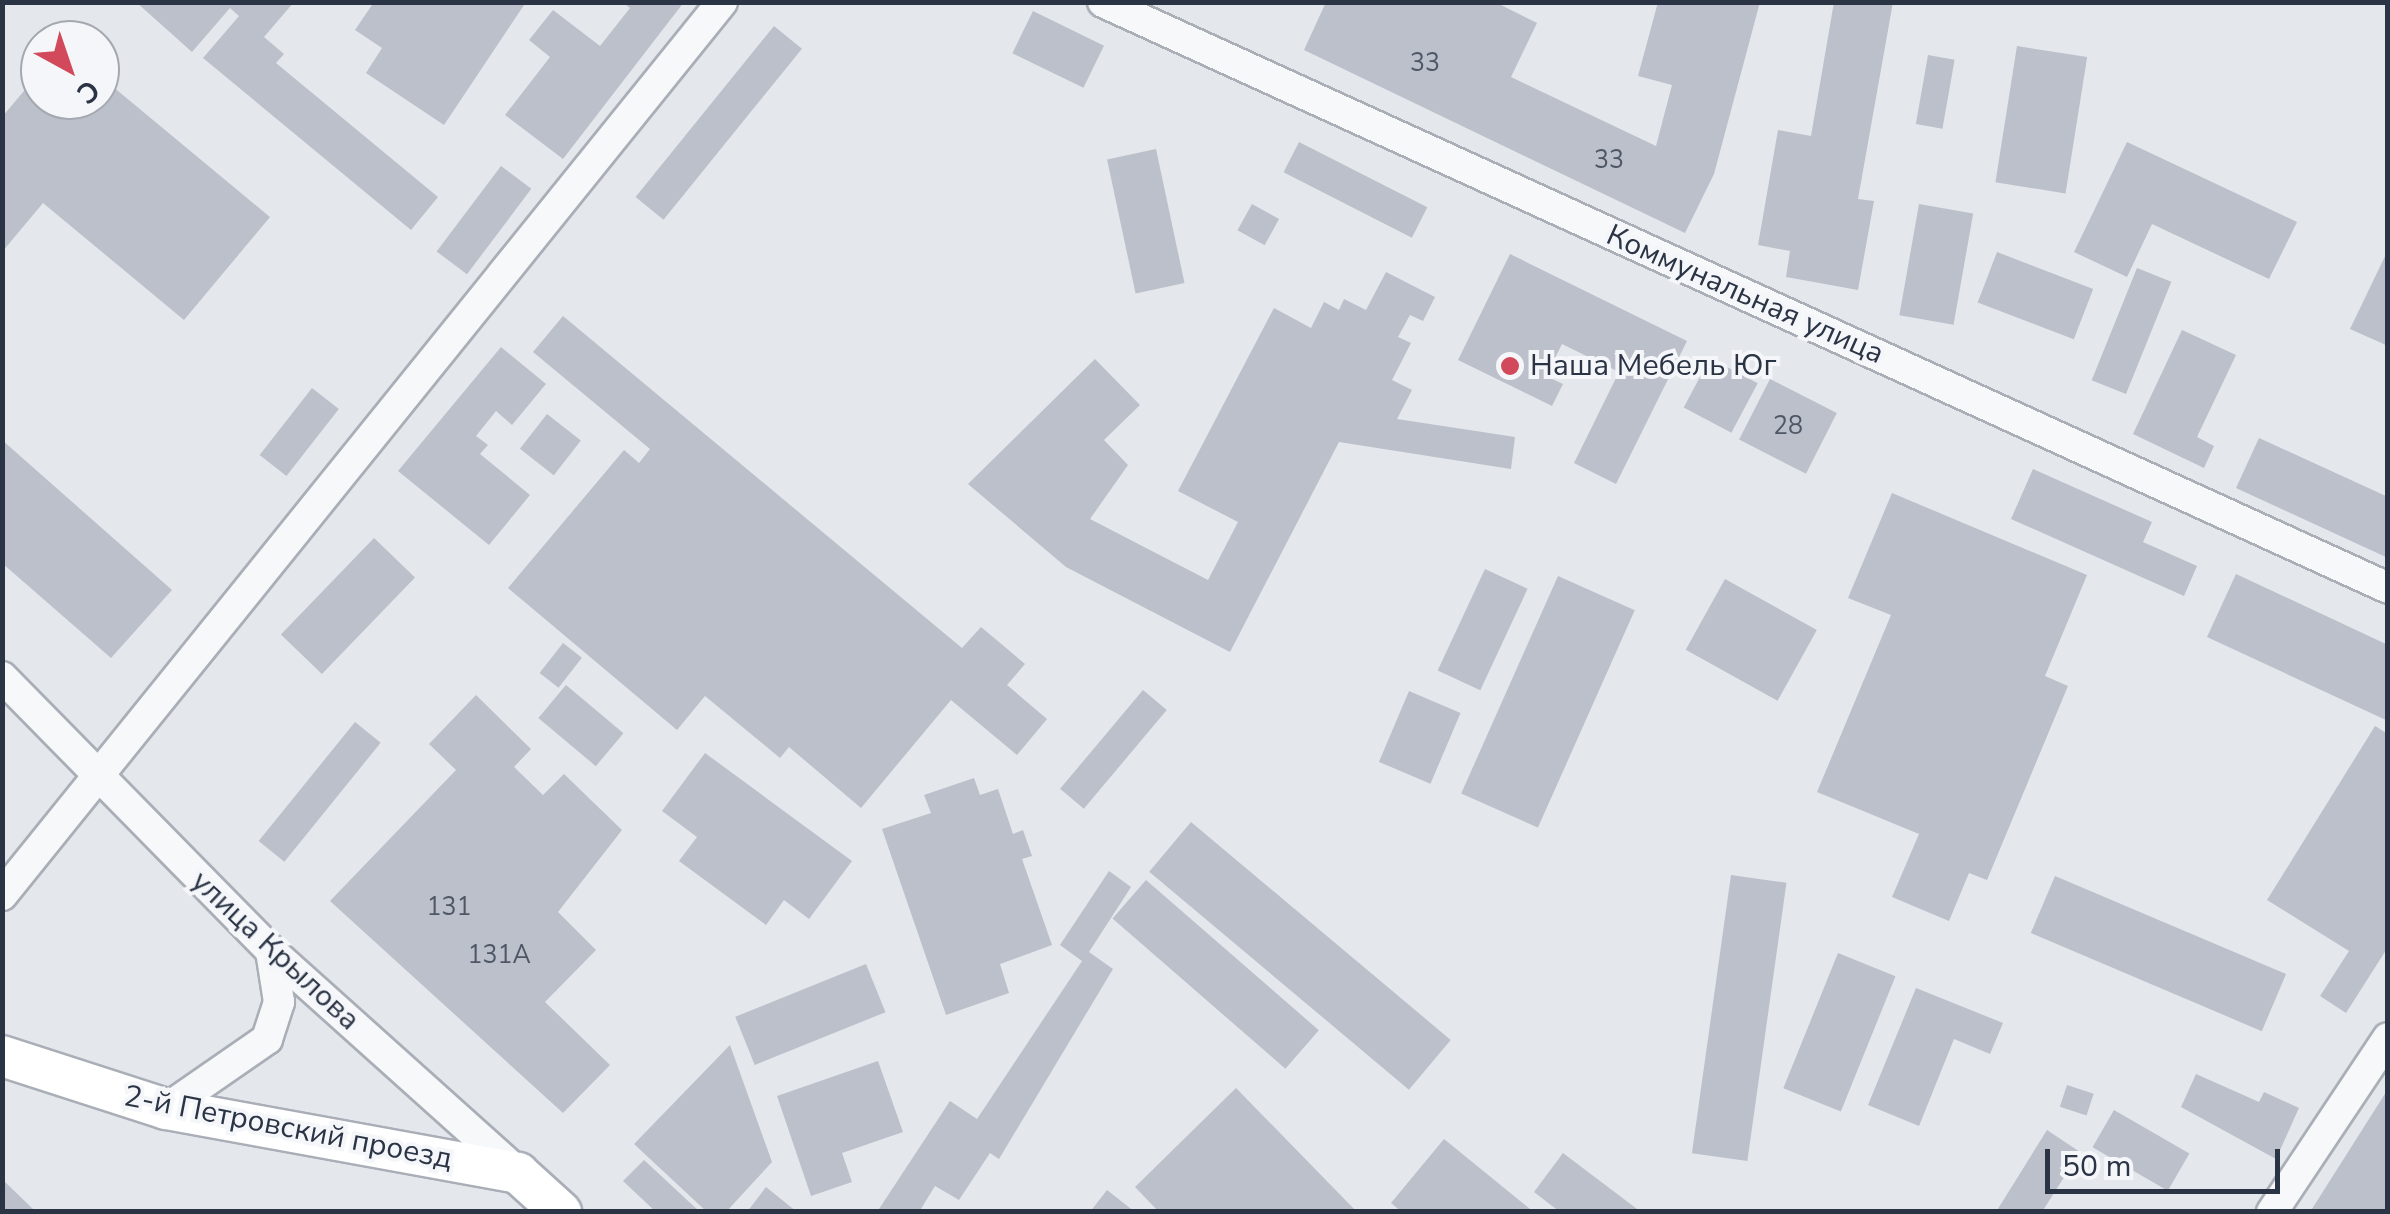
<!DOCTYPE html>
<html>
<head>
<meta charset="utf-8">
<style>
	body { margin:0 }
	#map { position:relative; width:2390px; height:1214px; overflow:hidden; background:#e4e7ec; font-family:"Nunito Sans",sans-serif }
	div>[style] { position:absolute }
	[style*='--x'] { left:calc(var(--x)*1px); top:calc(var(--y)*1px); width:calc(var(--w)*1px); rotate:calc(var(--a)*1deg) }
	.building>* { inset:0; background:#bbc0ca; transform-origin:0 0 }
	.roads { filter:drop-shadow(2px 0 #a9aeb7) drop-shadow(-2px 0 #a9aeb7) drop-shadow(0 2px #a9aeb7) drop-shadow(0 -2px #a9aeb7) }
	.minor>* { height:30px; margin:-15px; padding:0 15px; transform-origin:15px; border-radius:15px; background:#f7f8fa }
	.major>* { height:40px; margin:-20px; padding:0 20px; transform-origin:20px; border-radius:20px; background:#fff }
	.dots>* { width:28px; height:28px; translate:-50% -50%; box-sizing:border-box; border:5px solid #f4f6f9; border-radius:50% }
	span { translate:-50% -50%; white-space:nowrap; text-align:center; line-height:1.15; -webkit-text-stroke:8px #f4f6f9; paint-order:stroke }
	.number-label { font-size:25px; color:#4f5766 }
	.number-label span { -webkit-text-stroke-width:0 }
	.street-label { font-size:30px; color:#2b3445 }
	.poi-label { font-size:30px; color:#2b3445 }
	.left { translate:0 -50%; text-align:left }
	.frame { position:absolute; inset:0; border:5px solid #2b3445; pointer-events:none }
	.north { position:absolute; left:20px; top:20px; width:100px; height:100px; box-sizing:border-box; background:#f4f6f9; border:2px solid #a4a8b1; border-radius:50%; rotate:140deg; font-size:28px; font-weight:700; line-height:40px; text-align:center; color:#2b3445 }
	.north::after { content:''; display:block; margin:auto; width:35px; height:45px; background:#d1495b; clip-path:polygon(50% 0,100% 100%,50% 72%,0 100%) }
	.scale { position:absolute; left:2045px; top:1149px; width:235px; height:45px; box-sizing:border-box; border:5px solid #2b3445; border-top:0; padding-left:12px; font-size:30px; line-height:35px; white-space:nowrap; color:#2b3445; -webkit-text-stroke:8px #f4f6f9; paint-order:stroke }
</style>
</head>
<body>
<div id="map">
	<div class="building">
		<div style="clip-path:polygon(136px 2px,294px 2px,264px 37px,284px 54px,276px 63px,438px 197px,411px 230px,203px 58px,239px 16px,230px 8px,192px 52px)"></div>
		<div style="clip-path:polygon(374px 2px,526px 2px,444px 125px,366px 73px,382px 48px,355px 30px)"></div>
		<div style="clip-path:polygon(622px 2px,684px 2px,563px 159px,505px 115px,550px 57px,529px 40px,553px 10px,600px 46px,630px 8px)"></div>
		<div style="clip-path:polygon(1326px 2px,1495px 2px,1537px 23px,1511px 77px,1656px 146px,1672px 85px,1638px 76px,1658px 2px,1760px 2px,1714px 174px,1685px 233px,1304px 50px)"></div>
		<div style="clip-path:polygon(1834px 2px,1893px 2px,1858px 199px,1874px 201px,1858px 290px,1786px 277px,1790px 251px,1758px 245px,1778px 130px,1811px 136px)"></div>
		<div style="left:1033px;top:11px;width:79px;height:47px;rotate:26deg"></div>
		<div style="left:774px;top:26px;width:36px;height:220px;rotate:39deg"></div>
		<div style="left:2017px;top:46px;width:71px;height:138px;rotate:9deg"></div>
		<div style="left:1928px;top:55px;width:27px;height:70px;rotate:10deg"></div>
		<div style="clip-path:polygon(40px 72px,40px 100px,100px 100px,100px 76px,270px 217px,184px 320px,43px 203px,2px 252px,2px 117px)"></div>
		<div style="left:1299px;top:142px;width:144px;height:34px;rotate:27deg"></div>
		<div style="clip-path:polygon(2127px 142px,2297px 222px,2269px 279px,2152px 224px,2127px 277px,2074px 252px)"></div>
		<div style="left:1156px;top:149px;width:137px;height:50px;rotate:78deg"></div>
		<div style="left:501px;top:166px;width:38px;height:107px;rotate:37deg"></div>
		<div style="left:1252px;top:204px;width:31px;height:30px;rotate:29deg"></div>
		<div style="left:1919px;top:204px;width:55px;height:113px;rotate:10deg"></div>
		<div style="clip-path:polygon(2388px 250px,2388px 346px,2350px 329px)"></div>
		<div style="left:1997px;top:252px;width:103px;height:54px;rotate:21deg"></div>
		<div style="clip-path:polygon(1510px 254px,1687px 341px,1616px 484px,1574px 463px,1619px 372px,1562px 344px,1546px 376px,1563px 384px,1552px 406px,1458px 360px)"></div>
		<div style="left:2137px;top:268px;width:37px;height:121px;rotate:22deg"></div>
		<div style="clip-path:polygon(1386px 272px,1435px 297px,1423px 321px,1410px 315px,1398px 337px,1411px 343px,1392px 380px,1412px 390px,1397px 419px,1515px 437px,1511px 469px,1339px 442px,1230px 652px,1066px 567px,968px 484px,1095px 359px,1140px 405px,1104px 440px,1128px 465px,1090px 519px,1208px 580px,1238px 522px,1178px 491px,1274px 308px,1311px 328px,1324px 302px,1339px 310px,1344px 299px,1366px 310px)"></div>
		<div style="clip-path:polygon(563px 316px,962px 648px,981px 627px,1025px 664px,1007px 685px,1047px 719px,1017px 755px,951px 700px,861px 808px,789px 747px,780px 758px,705px 696px,677px 730px,508px 588px,624px 450px,639px 463px,650px 449px,533px 352px)"></div>
		<div style="clip-path:polygon(2182px 330px,2236px 355px,2197px 437px,2214px 446px,2204px 468px,2133px 434px)"></div>
		<div style="clip-path:polygon(501px 347px,546px 384px,512px 425px,496px 411px,476px 436px,488px 445px,480px 454px,530px 495px,489px 545px,398px 471px)"></div>
		<div style="left:1710px;top:358px;width:54px;height:56px;rotate:28deg"></div>
		<div style="left:1770px;top:379px;width:75px;height:68px;rotate:27deg"></div>
		<div style="left:312px;top:388px;width:34px;height:85px;rotate:38deg"></div>
		<div style="left:547px;top:414px;width:43px;height:44px;rotate:38deg"></div>
		<div style="clip-path:polygon(2259px 438px,2388px 497px,2388px 558px,2236px 488px)"></div>
		<div style="clip-path:polygon(2px 440px,172px 590px,111px 658px,2px 563px)"></div>
		<div style="clip-path:polygon(2033px 469px,2152px 522px,2143px 542px,2197px 566px,2184px 596px,2011px 519px)"></div>
		<div style="clip-path:polygon(1892px 493px,2087px 575px,2045px 676px,2068px 686px,1987px 880px,1969px 873px,1949px 921px,1892px 897px,1919px 834px,1817px 792px,1891px 615px,1848px 598px)"></div>
		<div style="left:374px;top:538px;width:57px;height:134px;rotate:44deg"></div>
		<div style="left:1485px;top:569px;width:47px;height:112px;rotate:25deg"></div>
		<div style="clip-path:polygon(2236px 574px,2388px 645px,2388px 721px,2207px 637px)"></div>
		<div style="left:1558px;top:576px;width:84px;height:238px;rotate:24deg"></div>
		<div style="left:1725px;top:579px;width:105px;height:81px;rotate:29deg"></div>
		<div style="left:563px;top:643px;width:24px;height:38px;rotate:38deg"></div>
		<div style="left:566px;top:685px;width:75px;height:43px;rotate:40deg"></div>
		<div style="left:1143px;top:690px;width:31px;height:129px;rotate:40deg"></div>
		<div style="left:1409px;top:691px;width:56px;height:77px;rotate:23deg"></div>
		<div style="clip-path:polygon(476px 695px,531px 749px,514px 767px,543px 795px,564px 774px,622px 830px,558px 912px,596px 950px,545px 1002px,610px 1065px,563px 1113px,330px 901px,456px 770px,429px 744px)"></div>
		<div style="left:355px;top:722px;width:33px;height:153px;rotate:39deg"></div>
		<div style="clip-path:polygon(2375px 726px,2388px 734px,2388px 947px,2346px 1013px,2320px 996px,2349px 951px,2267px 900px)"></div>
		<div style="clip-path:polygon(705px 753px,852px 861px,809px 919px,784px 900px,766px 925px,679px 861px,697px 837px,662px 811px)"></div>
		<div style="clip-path:polygon(974px 778px,980px 795px,998px 789px,1013px 834px,1023px 830px,1032px 856px,1022px 859px,1052px 945px,1000px 964px,1009px 993px,946px 1015px,882px 829px,931px 813px,924px 795px)"></div>
		<div style="left:1191px;top:822px;width:339px;height:65px;rotate:40deg"></div>
		<div style="clip-path:polygon(1109px 871px,1131px 887px,1089px 952px,1113px 969px,999px 1159px,990px 1153px,959px 1200px,935px 1186px,919px 1212px,877px 1212px,950px 1101px,977px 1119px,1082px 961px,1060px 945px)"></div>
		<div style="left:1731px;top:875px;width:56px;height:281px;rotate:8deg"></div>
		<div style="left:2055px;top:876px;width:251px;height:62px;rotate:23deg"></div>
		<div style="left:1146px;top:880px;width:229px;height:51px;rotate:41deg"></div>
		<div style="left:1838px;top:953px;width:62px;height:146px;rotate:22deg"></div>
		<div style="left:866px;top:964px;width:52px;height:141px;rotate:68deg"></div>
		<div style="clip-path:polygon(1916px 988px,2003px 1023px,1990px 1054px,1954px 1039px,1919px 1126px,1868px 1105px)"></div>
		<div style="clip-path:polygon(730px 1045px,772px 1162px,726px 1212px,707px 1212px,634px 1144px)"></div>
		<div style="clip-path:polygon(878px 1061px,903px 1132px,842px 1153px,852px 1182px,811px 1196px,777px 1096px)"></div>
		<div style="clip-path:polygon(2196px 1074px,2259px 1102px,2264px 1092px,2299px 1108px,2276px 1159px,2181px 1107px)"></div>
		<div style="left:2067px;top:1085px;width:28px;height:23px;rotate:18deg"></div>
		<div style="clip-path:polygon(1236px 1088px,1357px 1212px,1159px 1212px,1135px 1187px)"></div>
		<div style="clip-path:polygon(2388px 1089px,2388px 1212px,2310px 1212px)"></div>
		<div style="left:2114px;top:1110px;width:87px;height:43px;rotate:30deg"></div>
		<div style="clip-path:polygon(2047px 1130px,2080px 1152px,2042px 1212px,1996px 1212px)"></div>
		<div style="clip-path:polygon(1444px 1139px,1530px 1209px,1528px 1212px,1402px 1212px,1391px 1203px)"></div>
		<div style="clip-path:polygon(1563px 1153px,1641px 1212px,1560px 1212px,1534px 1192px)"></div>
		<div style="clip-path:polygon(644px 1160px,700px 1212px,656px 1212px,623px 1181px)"></div>
		<div style="clip-path:polygon(2px 1179px,36px 1212px,2px 1212px)"></div>
		<div style="clip-path:polygon(766px 1187px,797px 1212px,747px 1212px)"></div>
		<div style="clip-path:polygon(1107px 1190px,1135px 1212px,1090px 1212px)"></div>
	</div>
	<div class="roads">
		<div class="minor">
			<div style="--x:1103;--y:2;--w:1412;--a:24.51"></div>
			<div style="--x:2;--y:677;--w:384;--a:45.5"></div>
			<div style="--x:271;--y:951;--w:332;--a:41.9"></div>
			<div style="--x:2;--y:895;--w:1147;--a:-51.12"></div>
			<div style="--x:166;--y:1109;--w:123;--a:-34.7"></div>
			<div style="--x:267;--y:1039;--w:39;--a:-72"></div>
			<div style="--x:279;--y:1002;--w:52;--a:-98.9"></div>
			<div style="--x:2272;--y:1212;--w:209;--a:-56.3"></div>
		</div>
		<div class="major">
			<div style="--x:2;--y:1056;--w:172;--a:17.9"></div>
			<div style="--x:166;--y:1109;--w:358;--a:10.3"></div>
			<div style="--x:518;--y:1173;--w:58;--a:42.2"></div>
		</div>
	</div>
	<div class="dots">
		<div style="left:1510px;top:366px;background:#d1495b"></div>
	</div>
	<div class="number-label">
		<span style="left:1425px;top:63px">33</span>
		<span style="left:1609px;top:160px">33</span>
		<span style="left:1788px;top:426px">28</span>
		<span style="left:449px;top:907px">131</span>
		<span style="left:499px;top:955px">131А</span>
	</div>
	<div class="street-label">
		<span style="left:1745px;top:295px;rotate:24deg">Коммунальная улица</span>
		<span style="left:275px;top:951px;rotate:43deg">улица Крылова</span>
		<span style="left:288px;top:1128px;rotate:11deg">2-й Петровский проезд</span>
	</div>
	<div class="poi-label">
		<span class="left" style="left:1530px;top:366px">Наша Мебель Юг</span>
	</div>
	<div class="frame"></div>
	<div class="north">С</div>
	<div class="scale">50 m</div>
</div>
</body>
</html>
